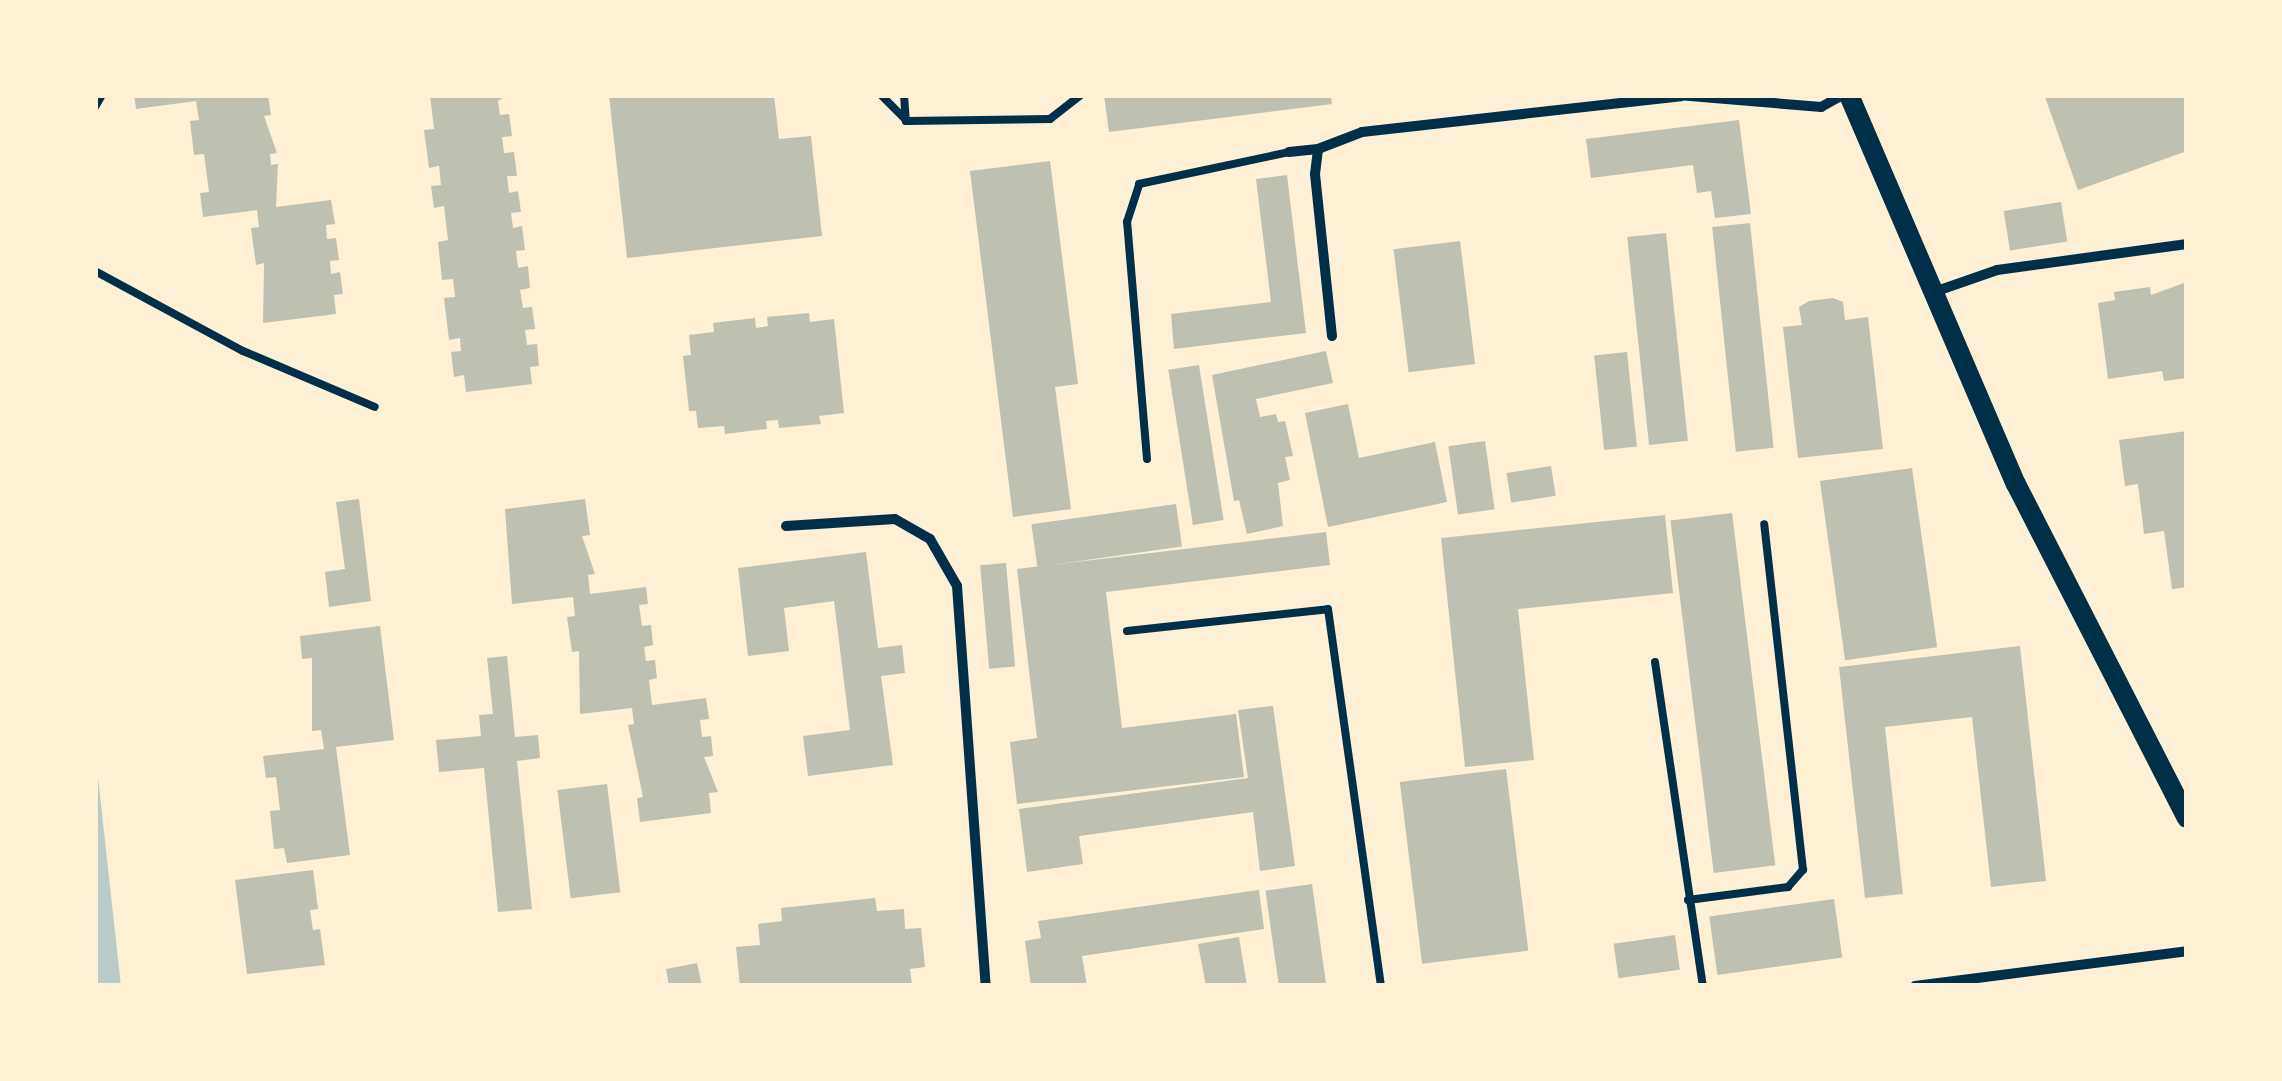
<!DOCTYPE html>
<html>
<head>
<meta charset="utf-8">
<style>
	body { margin:0 }
	#map { position:relative; width:2282px; height:1081px; overflow:hidden; background:#fdf0d5; font-family:"Public Sans",sans-serif }
	div>[style] { position:absolute }
	[style*='--x'] { left:calc(var(--x)*1px); top:calc(var(--y)*1px); width:calc(var(--w)*1px); rotate:calc(var(--a)*1deg) }
	.green>* { inset:0; background:#b9caca }
	.building>* { inset:0; background:#bec0b2; transform-origin:0 0 }
	.service>* { height:8px; margin:-4px; padding:0 4px; transform-origin:4px; border-radius:4px; background:#003049 }
	.minor>* { height:10px; margin:-5px; padding:0 5px; transform-origin:5px; border-radius:5px; background:#003049 }
	.secondary>* { height:20px; margin:-10px; padding:0 10px; transform-origin:10px; border-radius:10px; background:#003049 }
	span { translate:-50% -50%; white-space:nowrap; text-align:center; line-height:1.15; -webkit-text-stroke:8px #fdf0d5; paint-order:stroke }
	.frame { position:absolute; inset:0; border:98px solid #fdf0d5; pointer-events:none }
</style>
</head>
<body>
<div id="map">
	<div class="green">
		<div style="clip-path:polygon(95px 750px,121px 986px,95px 986px)"></div>
	</div>
	<div class="building">
		<div style="clip-path:polygon(134px 95px,268px 95px,271px 115px,264px 116px,277px 153px,270px 154px,271px 165px,278px 164px,276px 207px,331px 200px,335px 224px,326px 225px,327px 239px,336px 238px,339px 260px,330px 261px,331px 274px,340px 272px,343px 294px,334px 295px,336px 314px,263px 323px,264px 263px,256px 265px,251px 228px,259px 227px,257px 210px,203px 217px,200px 193px,209px 192px,204px 154px,194px 155px,190px 121px,199px 120px,196px 101px,136px 109px)"></div>
		<div style="clip-path:polygon(430px 95px,507px 95px,498px 101px,500px 115px,509px 114px,512px 136px,502px 137px,504px 153px,514px 152px,517px 176px,507px 176px,509px 193px,518px 191px,521px 212px,511px 213px,513px 228px,522px 226px,525px 250px,516px 251px,518px 268px,528px 266px,530px 288px,520px 290px,523px 308px,532px 307px,535px 329px,525px 330px,527px 345px,537px 344px,539px 366px,530px 367px,532px 384px,466px 392px,464px 375px,454px 377px,451px 352px,461px 351px,460px 338px,449px 340px,444px 298px,455px 297px,453px 279px,442px 280px,438px 242px,448px 240px,444px 206px,434px 208px,431px 186px,441px 185px,439px 166px,429px 168px,424px 130px,434px 129px)"></div>
		<div style="clip-path:polygon(609px 95px,774px 95px,779px 139px,811px 136px,822px 236px,627px 258px)"></div>
		<div style="clip-path:polygon(1104px 95px,1331px 95px,1332px 104px,1109px 132px)"></div>
		<div style="clip-path:polygon(2187px 95px,2187px 151px,2078px 190px,2045px 97px)"></div>
		<div style="clip-path:polygon(1739px 120px,1751px 214px,1715px 218px,1711px 191px,1697px 193px,1693px 165px,1591px 178px,1586px 139px)"></div>
		<div style="clip-path:polygon(1050px 161px,1078px 384px,1055px 387px,1071px 509px,1013px 517px,970px 171px)"></div>
		<div style="clip-path:polygon(1287px 175px,1306px 333px,1174px 349px,1171px 314px,1271px 302px,1256px 179px)"></div>
		<div style="left:2061px;top:202px;width:40px;height:58px;rotate:81deg"></div>
		<div style="left:1750px;top:223px;width:226px;height:38px;rotate:84deg"></div>
		<div style="left:1666px;top:233px;width:209px;height:39px;rotate:84deg"></div>
		<div style="left:1460px;top:241px;width:124px;height:67px;rotate:83deg"></div>
		<div style="clip-path:polygon(2187px 282px,2187px 378px,2164px 381px,2162px 371px,2108px 379px,2098px 303px,2115px 300px,2114px 292px,2150px 287px,2151px 295px)"></div>
		<div style="clip-path:polygon(1833px 298px,1843px 302px,1845px 320px,1868px 317px,1883px 449px,1798px 458px,1783px 327px,1802px 325px,1799px 307px,1809px 301px)"></div>
		<div style="clip-path:polygon(809px 313px,810px 322px,834px 319px,844px 413px,819px 416px,821px 424px,779px 428px,778px 420px,766px 421px,767px 429px,725px 434px,724px 426px,698px 428px,696px 411px,689px 411px,683px 356px,691px 355px,689px 335px,714px 332px,713px 323px,755px 318px,756px 328px,768px 326px,767px 317px)"></div>
		<div style="clip-path:polygon(1326px 351px,1333px 383px,1256px 399px,1260px 417px,1276px 414px,1278px 422px,1285px 421px,1293px 456px,1285px 457px,1290px 480px,1278px 483px,1283px 526px,1247px 534px,1239px 500px,1234px 501px,1212px 375px)"></div>
		<div style="left:1627px;top:352px;width:95px;height:33px;rotate:84deg"></div>
		<div style="left:1199px;top:365px;width:157px;height:31px;rotate:81deg"></div>
		<div style="clip-path:polygon(1348px 404px,1359px 458px,1435px 442px,1447px 502px,1328px 527px,1305px 413px)"></div>
		<div style="clip-path:polygon(2187px 431px,2187px 587px,2172px 589px,2164px 531px,2144px 534px,2138px 484px,2125px 486px,2119px 440px)"></div>
		<div style="left:1485px;top:441px;width:69px;height:37px;rotate:82deg"></div>
		<div style="left:1551px;top:466px;width:30px;height:45px;rotate:81deg"></div>
		<div style="left:1912px;top:468px;width:181px;height:93px;rotate:82deg"></div>
		<div style="clip-path:polygon(359px 499px,371px 601px,329px 607px,325px 572px,345px 569px,336px 502px)"></div>
		<div style="clip-path:polygon(585px 499px,590px 535px,582px 536px,595px 574px,588px 575px,590px 594px,646px 587px,648px 604px,639px 605px,642px 626px,651px 625px,653px 645px,644px 647px,646px 661px,655px 660px,657px 678px,649px 680px,652px 705px,706px 698px,709px 719px,700px 720px,702px 737px,711px 736px,713px 756px,704px 757px,718px 792px,709px 793px,711px 813px,640px 822px,637px 798px,643px 797px,628px 725px,634px 724px,632px 708px,580px 714px,579px 651px,572px 652px,567px 617px,575px 616px,573px 597px,512px 604px,505px 509px)"></div>
		<div style="left:1176px;top:504px;width:43px;height:146px;rotate:82deg"></div>
		<div style="left:1732px;top:513px;width:355px;height:62px;rotate:83deg"></div>
		<div style="clip-path:polygon(1665px 515px,1673px 593px,1518px 609px,1534px 760px,1465px 767px,1441px 538px)"></div>
		<div style="clip-path:polygon(1326px 532px,1330px 565px,1106px 592px,1122px 728px,1236px 714px,1244px 777px,1017px 804px,1010px 742px,1037px 738px,1017px 569px)"></div>
		<div style="clip-path:polygon(866px 552px,878px 648px,902px 645px,905px 673px,881px 676px,893px 765px,808px 776px,803px 736px,850px 730px,834px 601px,784px 608px,789px 651px,748px 656px,738px 568px)"></div>
		<div style="left:1006px;top:563px;width:104px;height:26px;rotate:85deg"></div>
		<div style="clip-path:polygon(380px 626px,394px 740px,336px 747px,350px 855px,287px 863px,284px 848px,274px 849px,270px 811px,280px 810px,276px 777px,266px 778px,263px 756px,324px 749px,321px 730px,312px 731px,312px 658px,302px 659px,300px 636px)"></div>
		<div style="clip-path:polygon(2020px 646px,2046px 881px,1991px 887px,1972px 717px,1885px 727px,1903px 894px,1865px 898px,1839px 667px)"></div>
		<div style="clip-path:polygon(507px 656px,515px 737px,538px 735px,540px 758px,517px 761px,532px 909px,498px 912px,484px 768px,439px 772px,436px 740px,481px 736px,479px 715px,493px 714px,487px 658px)"></div>
		<div style="clip-path:polygon(1273px 706px,1295px 866px,1260px 871px,1253px 812px,1079px 836px,1083px 864px,1027px 872px,1019px 809px,1248px 778px,1238px 710px)"></div>
		<div style="left:1506px;top:769px;width:183px;height:107px;rotate:83deg"></div>
		<div style="left:607px;top:784px;width:109px;height:50px;rotate:83deg"></div>
		<div style="clip-path:polygon(313px 870px,318px 909px,310px 910px,313px 930px,320px 929px,325px 965px,247px 974px,235px 880px)"></div>
		<div style="left:1312px;top:884px;width:103px;height:47px;rotate:82deg"></div>
		<div style="clip-path:polygon(1259px 890px,1264px 929px,1082px 956px,1087px 986px,1031px 986px,1025px 941px,1041px 938px,1038px 921px)"></div>
		<div style="clip-path:polygon(875px 898px,877px 911px,904px 909px,905px 929px,921px 928px,925px 967px,910px 969px,912px 986px,740px 986px,736px 947px,760px 945px,758px 924px,782px 921px,781px 908px)"></div>
		<div style="left:1834px;top:899px;width:59px;height:126px;rotate:82deg"></div>
		<div style="left:1675px;top:935px;width:35px;height:62px;rotate:82deg"></div>
		<div style="clip-path:polygon(1239px 937px,1247px 986px,1206px 986px,1198px 944px)"></div>
		<div style="clip-path:polygon(697px 963px,702px 986px,669px 986px,666px 969px)"></div>
	</div>
	<div class="service">
		<div style="--x:881;--y:95;--w:35;--a:45"></div>
		<div style="--x:904;--y:95;--w:26;--a:86"></div>
		<div style="--x:906;--y:121;--w:144;--a:-0.8"></div>
		<div style="--x:1050;--y:119;--w:39;--a:-38"></div>
		<div style="--x:95;--y:107;--w:14;--a:-60"></div>
		<div style="--x:95;--y:271;--w:168;--a:28.4"></div>
		<div style="--x:243;--y:351;--w:143;--a:23"></div>
		<div style="--x:1147;--y:459;--w:238;--a:-94.8"></div>
		<div style="--x:1127;--y:222;--w:40;--a:-72"></div>
		<div style="--x:1139;--y:184;--w:153;--a:-12"></div>
		<div style="--x:1127;--y:631;--w:202;--a:-6.2"></div>
		<div style="--x:1328;--y:609;--w:381;--a:82"></div>
		<div style="--x:1655;--y:662;--w:328;--a:81.6"></div>
		<div style="--x:1688;--y:900;--w:101;--a:-7.4"></div>
		<div style="--x:1788;--y:887;--w:23;--a:-49"></div>
		<div style="--x:1803;--y:870;--w:348;--a:-96.4"></div>
	</div>
	<div class="minor">
		<div style="--x:1678;--y:95;--w:144;--a:4.8"></div>
		<div style="--x:1821;--y:107;--w:25;--a:-29"></div>
		<div style="--x:1289;--y:152;--w:29;--a:-6"></div>
		<div style="--x:1934;--y:292;--w:67;--a:-19.2"></div>
		<div style="--x:1997;--y:270;--w:192;--a:-7.8"></div>
		<div style="--x:1332;--y:336;--w:163;--a:-96"></div>
		<div style="--x:1315;--y:174;--w:25;--a:-83"></div>
		<div style="--x:1318;--y:149;--w:47;--a:-21.1"></div>
		<div style="--x:1362;--y:132;--w:321;--a:-6.4"></div>
		<div style="--x:786;--y:526;--w:109;--a:-3.7"></div>
		<div style="--x:895;--y:519;--w:40;--a:29.7"></div>
		<div style="--x:930;--y:539;--w:54;--a:60.1"></div>
		<div style="--x:957;--y:586;--w:401;--a:85.9"></div>
		<div style="--x:1915;--y:986;--w:274;--a:-7.3"></div>
	</div>
	<div class="secondary">
		<div style="--x:1849;--y:95;--w:423;--a:66.8"></div>
		<div style="--x:2016;--y:484;--w:375;--a:62.9"></div>
	</div>
	<div class="frame"></div>
</div>
</body>
</html>
